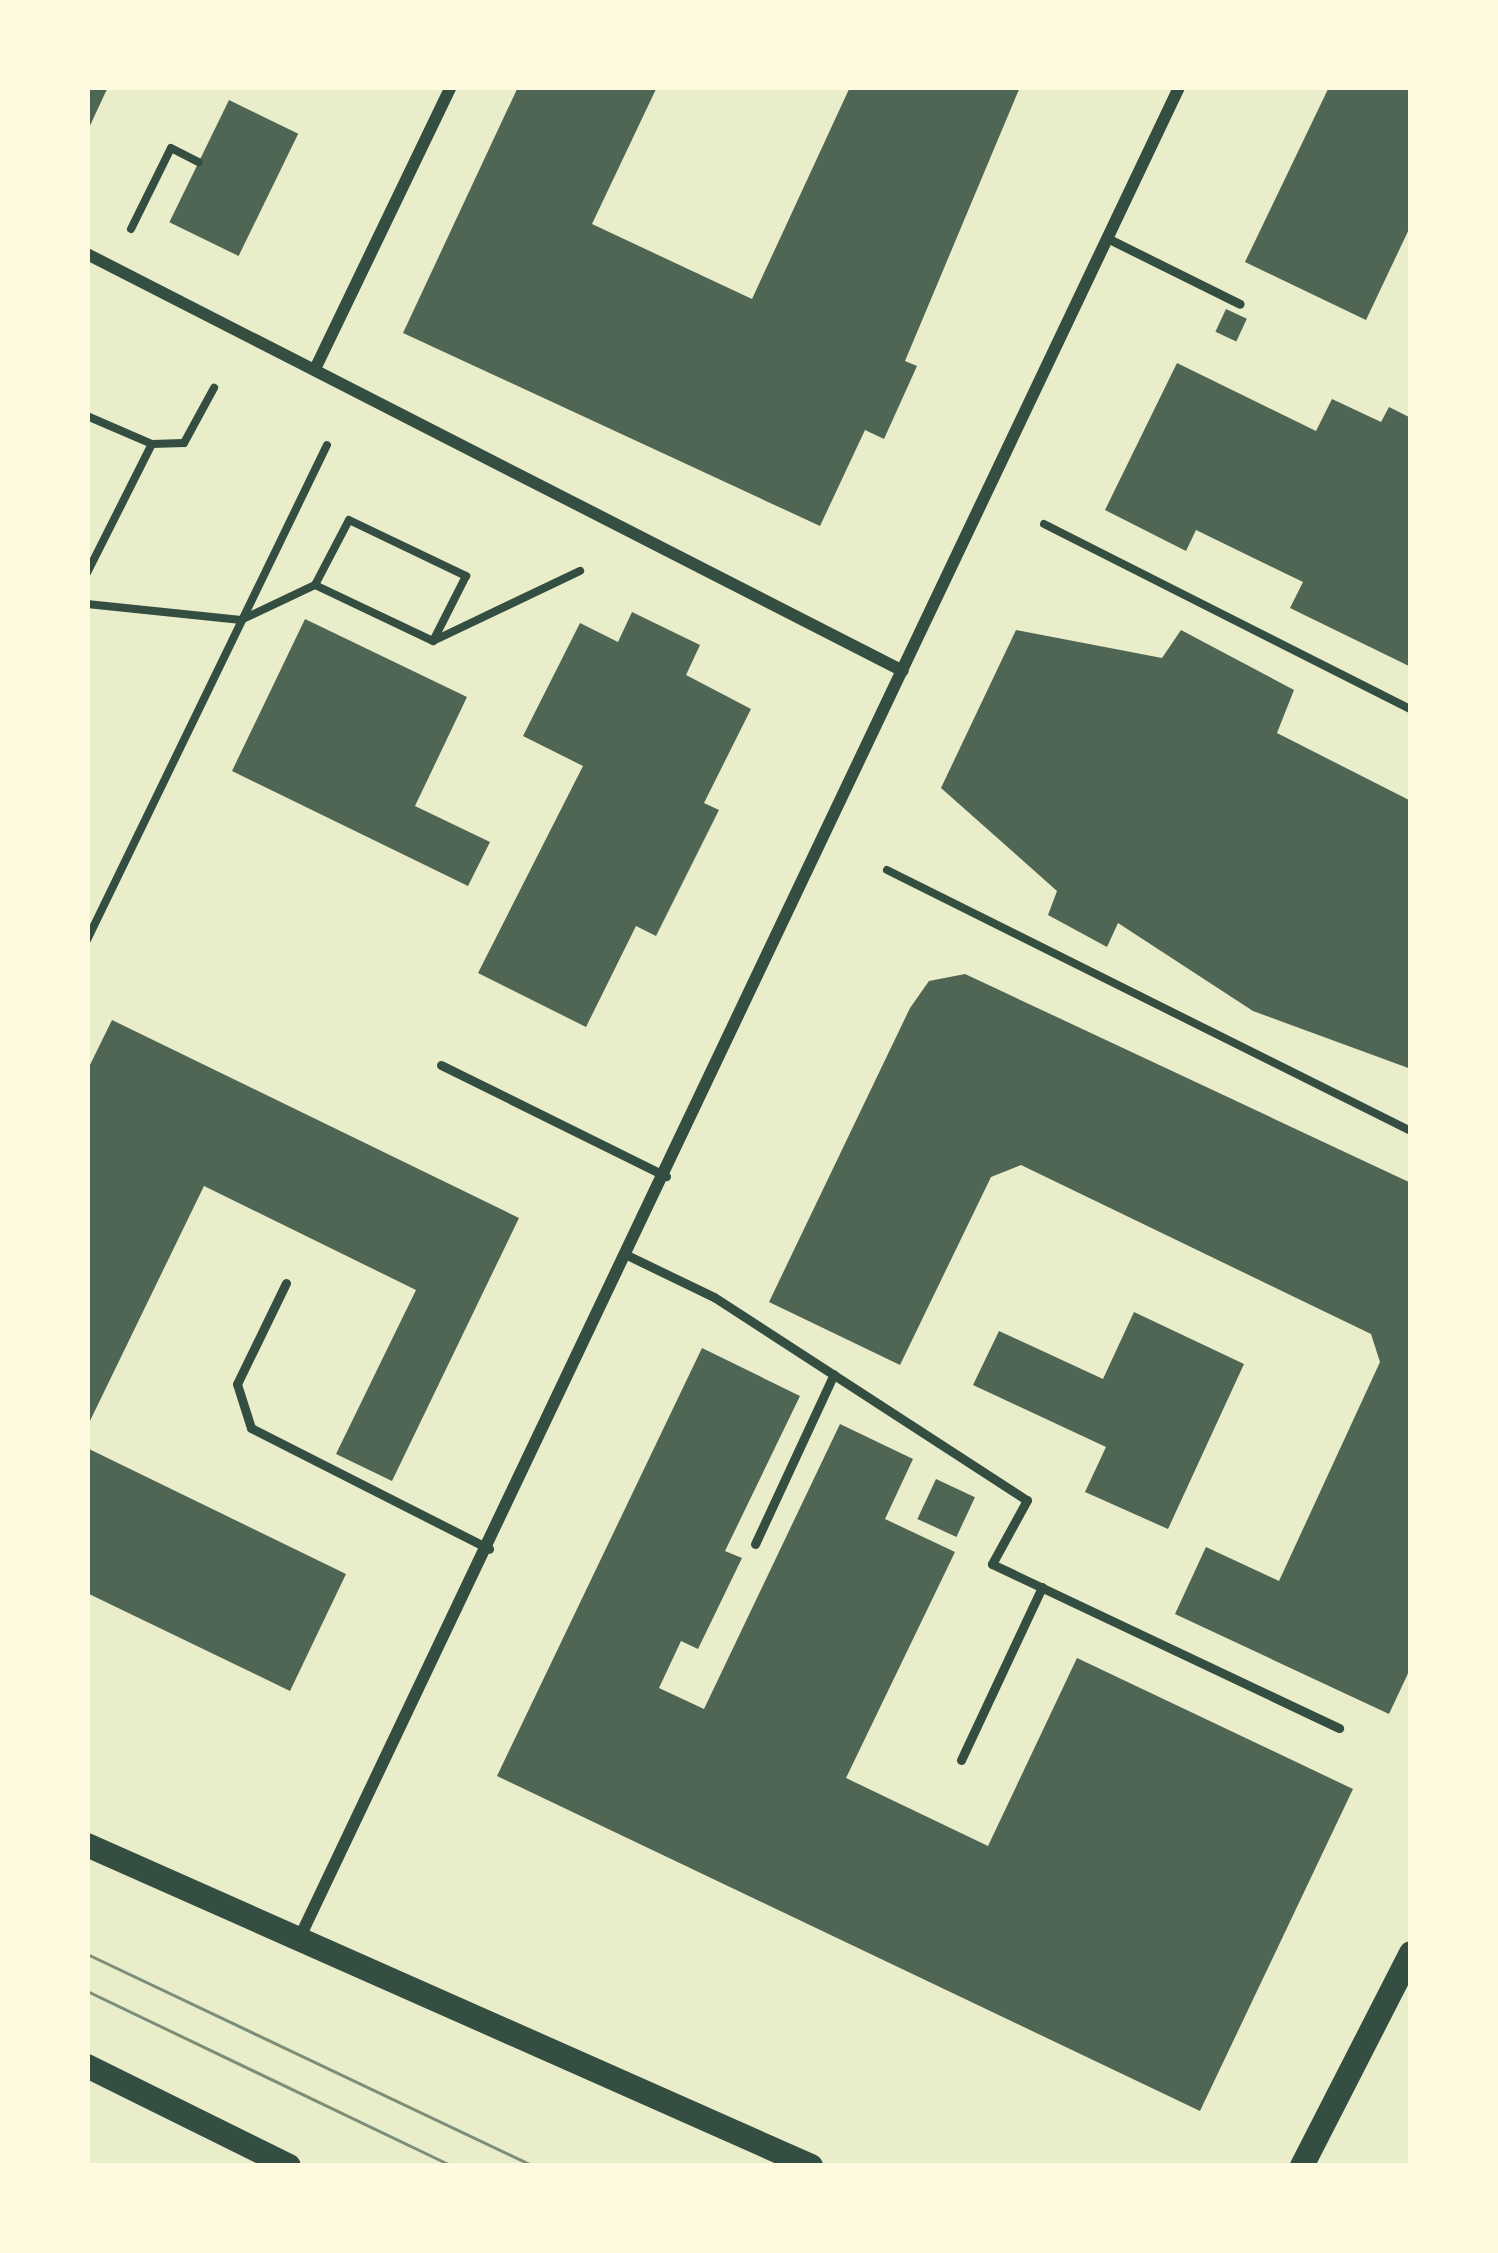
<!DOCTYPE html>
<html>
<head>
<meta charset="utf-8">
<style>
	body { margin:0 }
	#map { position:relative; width:1498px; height:2253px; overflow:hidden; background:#e9edc9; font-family:"Work Sans",sans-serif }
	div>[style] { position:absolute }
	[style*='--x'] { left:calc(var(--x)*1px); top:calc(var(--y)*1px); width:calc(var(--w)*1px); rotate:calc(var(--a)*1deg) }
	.building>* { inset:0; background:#4f6655; transform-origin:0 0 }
	.path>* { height:8px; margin:-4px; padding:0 4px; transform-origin:4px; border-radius:4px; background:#344e41 }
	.service>* { height:9px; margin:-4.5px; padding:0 4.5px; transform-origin:4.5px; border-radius:4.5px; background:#344e41 }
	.minor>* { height:12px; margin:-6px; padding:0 6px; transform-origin:6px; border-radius:6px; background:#344e41 }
	.secondary>* { height:24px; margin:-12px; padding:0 12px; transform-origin:12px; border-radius:12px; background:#344e41 }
	.tram>* { height:3px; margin:-1.5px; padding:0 1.5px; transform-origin:1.5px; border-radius:1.5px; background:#7c8e77 }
	span { translate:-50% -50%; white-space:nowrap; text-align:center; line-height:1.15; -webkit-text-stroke:9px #fefae0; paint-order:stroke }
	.frame { position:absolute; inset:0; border:90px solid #fefae0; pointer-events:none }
</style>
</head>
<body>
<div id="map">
	<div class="building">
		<div style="clip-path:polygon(87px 87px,108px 87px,87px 132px)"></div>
		<div style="clip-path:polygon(518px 87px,657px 87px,592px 224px,752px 299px,850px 87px,1020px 87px,905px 361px,917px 366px,884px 439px,865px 430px,820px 526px,403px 333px)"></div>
		<div style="clip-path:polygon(1329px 87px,1411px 87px,1411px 225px,1366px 320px,1245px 262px)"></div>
		<div style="left:229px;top:100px;width:77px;height:136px;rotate:26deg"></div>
		<div style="left:1226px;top:309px;width:23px;height:25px;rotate:25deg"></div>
		<div style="clip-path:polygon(1177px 363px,1316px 431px,1332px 399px,1381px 422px,1389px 407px,1411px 418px,1411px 667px,1290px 608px,1303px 582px,1196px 530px,1186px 551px,1105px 510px)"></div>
		<div style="clip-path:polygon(632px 612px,700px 645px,686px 675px,751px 709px,704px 803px,719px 810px,656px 936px,636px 926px,586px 1027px,478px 973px,583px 766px,523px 736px,580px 623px,618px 642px)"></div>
		<div style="clip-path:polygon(305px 619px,467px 697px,415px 806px,490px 842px,468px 886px,232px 771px)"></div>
		<div style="clip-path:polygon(1016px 630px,1162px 658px,1181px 630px,1294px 690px,1277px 733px,1411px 801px,1411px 1069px,1253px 1011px,1118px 923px,1107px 947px,1048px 915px,1057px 891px,941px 788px)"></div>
		<div style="clip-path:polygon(965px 974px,1411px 1183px,1411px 1667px,1389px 1714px,1175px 1614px,1206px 1547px,1279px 1581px,1380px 1362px,1371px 1334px,1021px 1165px,991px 1177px,900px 1365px,769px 1302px,910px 1008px,929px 981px)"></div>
		<div style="clip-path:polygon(112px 1020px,519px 1218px,392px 1481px,336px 1454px,416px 1290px,204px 1186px,87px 1427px,87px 1071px)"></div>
		<div style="clip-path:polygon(1134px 1312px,1244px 1364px,1168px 1529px,1085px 1492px,1106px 1447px,973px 1385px,999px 1331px,1103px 1379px)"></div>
		<div style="clip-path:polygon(702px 1348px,800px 1396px,725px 1551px,742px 1558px,698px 1649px,681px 1641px,659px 1688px,704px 1709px,840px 1424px,913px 1459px,885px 1519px,955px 1552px,846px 1778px,988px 1846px,1077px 1658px,1353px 1789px,1200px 2111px,497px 1776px)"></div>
		<div style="clip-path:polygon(87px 1448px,346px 1574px,290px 1691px,87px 1593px)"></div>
		<div style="left:936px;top:1479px;width:43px;height:44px;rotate:25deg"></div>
	</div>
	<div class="path">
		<div style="--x:131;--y:229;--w:90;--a:-63.7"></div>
		<div style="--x:171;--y:148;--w:31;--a:27"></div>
		<div style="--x:87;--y:416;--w:71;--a:23.3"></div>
		<div style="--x:152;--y:444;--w:32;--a:-2"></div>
		<div style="--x:184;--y:443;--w:63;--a:-61.4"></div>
		<div style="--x:1044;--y:524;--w:411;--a:26.8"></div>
		<div style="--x:87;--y:573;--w:144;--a:-63.3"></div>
		<div style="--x:315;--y:585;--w:73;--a:-62.4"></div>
		<div style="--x:349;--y:520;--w:130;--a:25.6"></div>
		<div style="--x:466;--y:576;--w:71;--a:116.9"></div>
		<div style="--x:87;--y:604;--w:155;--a:5.9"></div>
		<div style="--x:241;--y:620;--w:82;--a:-25.3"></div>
		<div style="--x:315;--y:585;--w:131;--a:25.4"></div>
		<div style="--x:433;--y:641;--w:163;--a:-25.5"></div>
		<div style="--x:887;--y:870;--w:585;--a:26.48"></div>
		<div style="--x:87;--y:940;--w:550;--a:-64.13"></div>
	</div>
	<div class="service">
		<div style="--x:1107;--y:238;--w:148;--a:26.4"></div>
		<div style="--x:441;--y:1065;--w:251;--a:26.3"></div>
		<div style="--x:629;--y:1256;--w:94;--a:25.8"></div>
		<div style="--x:714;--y:1297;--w:373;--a:33"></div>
		<div style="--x:1027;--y:1500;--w:73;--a:118.7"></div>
		<div style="--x:992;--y:1564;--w:384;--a:25.3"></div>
		<div style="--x:286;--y:1283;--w:112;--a:115.9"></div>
		<div style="--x:237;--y:1384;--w:46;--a:72.3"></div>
		<div style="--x:251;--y:1428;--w:267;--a:26.9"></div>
		<div style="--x:755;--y:1544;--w:187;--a:-65.1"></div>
		<div style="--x:961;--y:1760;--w:191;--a:-64.9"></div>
	</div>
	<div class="minor">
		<div style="--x:87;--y:254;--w:916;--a:27.07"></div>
		<div style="--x:316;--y:367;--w:311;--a:-64.3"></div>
		<div style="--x:299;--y:1939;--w:2050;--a:-64.58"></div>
	</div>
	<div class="secondary">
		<div style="--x:87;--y:1845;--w:792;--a:23.91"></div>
		<div style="--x:87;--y:2066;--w:225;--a:26.3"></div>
		<div style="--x:1302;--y:2166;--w:239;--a:-62.9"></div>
	</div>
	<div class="tram">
		<div style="--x:87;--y:1954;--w:494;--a:25.4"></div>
		<div style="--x:87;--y:1991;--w:405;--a:25.6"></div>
	</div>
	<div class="frame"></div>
</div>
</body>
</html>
